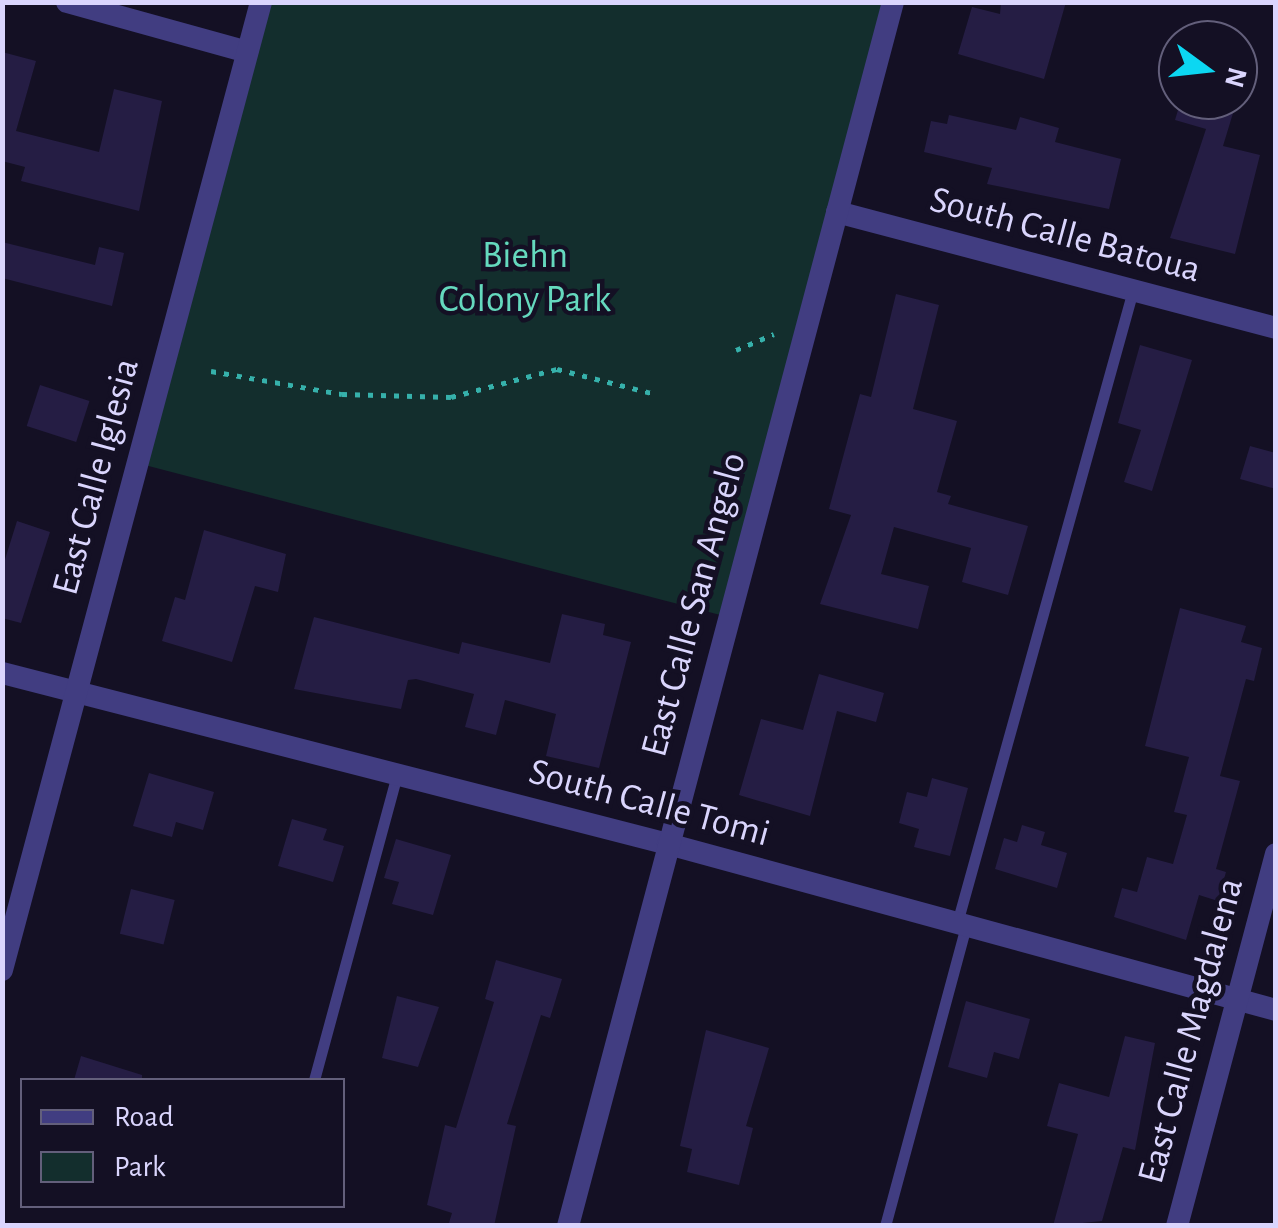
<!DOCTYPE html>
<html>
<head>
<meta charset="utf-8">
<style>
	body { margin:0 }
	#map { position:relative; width:1278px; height:1228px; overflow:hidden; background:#141024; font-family:"Alegreya Sans",sans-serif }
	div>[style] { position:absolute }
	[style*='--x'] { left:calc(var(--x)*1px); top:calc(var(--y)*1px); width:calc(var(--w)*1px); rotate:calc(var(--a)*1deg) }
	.green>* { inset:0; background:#132e2d }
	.building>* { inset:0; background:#251d44; transform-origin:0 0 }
	.path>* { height:5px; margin-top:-2.5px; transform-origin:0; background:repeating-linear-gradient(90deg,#36b1ab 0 5px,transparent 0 13px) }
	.service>* { height:11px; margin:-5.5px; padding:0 5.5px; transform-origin:5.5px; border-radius:5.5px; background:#413d81 }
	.minor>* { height:22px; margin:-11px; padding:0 11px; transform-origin:11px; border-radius:11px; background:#413d81 }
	span { translate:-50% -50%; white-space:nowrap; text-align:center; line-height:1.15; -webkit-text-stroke:9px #141024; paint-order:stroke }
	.street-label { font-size:38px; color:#dad5fd }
	.park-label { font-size:38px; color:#65d9be }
	.frame { position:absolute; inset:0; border:5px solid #dad5fd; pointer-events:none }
	.legend { position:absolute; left:20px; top:1078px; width:325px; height:130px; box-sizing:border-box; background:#141024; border:2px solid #635f7b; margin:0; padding:12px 18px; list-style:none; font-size:30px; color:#dad5fd }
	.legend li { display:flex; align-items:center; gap:20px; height:50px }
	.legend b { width:50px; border:2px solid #635f7b }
	.north { position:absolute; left:1158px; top:20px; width:100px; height:100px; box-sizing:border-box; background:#141024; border:2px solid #635f7b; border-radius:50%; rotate:105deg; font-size:28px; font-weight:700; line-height:40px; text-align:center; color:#dad5fd }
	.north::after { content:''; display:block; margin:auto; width:35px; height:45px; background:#0cd7f2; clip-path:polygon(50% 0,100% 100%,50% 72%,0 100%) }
</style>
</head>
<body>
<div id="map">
	<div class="green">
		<div style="clip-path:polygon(261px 3px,893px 3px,728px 617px,137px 463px)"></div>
	</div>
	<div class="building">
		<div style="clip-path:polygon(1001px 2px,1066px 2px,1044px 79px,958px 54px,972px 7px,1000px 14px)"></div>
		<div style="clip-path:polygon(2px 52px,36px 61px,16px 131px,99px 152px,114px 89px,162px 101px,139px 211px,21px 181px,25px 167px,2px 161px)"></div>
		<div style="clip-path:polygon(1181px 100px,1237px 100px,1223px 146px,1260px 155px,1235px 254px,1170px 238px,1206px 129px,1175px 120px)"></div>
		<div style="clip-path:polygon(949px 115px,1016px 130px,1020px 117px,1059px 128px,1055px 142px,1121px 159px,1109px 209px,987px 184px,992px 168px,924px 152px,931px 121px,947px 124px)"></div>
		<div style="clip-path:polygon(2px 242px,95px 265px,99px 247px,124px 253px,112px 306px,2px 278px)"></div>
		<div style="clip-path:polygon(896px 294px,939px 305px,913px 409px,957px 421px,937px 492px,951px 496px,948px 504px,1028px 526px,1008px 595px,962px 582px,971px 548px,894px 527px,881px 574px,929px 586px,918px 629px,820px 604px,851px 515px,829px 509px,860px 394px,871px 397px)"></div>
		<div style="clip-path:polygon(1140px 345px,1192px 360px,1152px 491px,1124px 482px,1141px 430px,1118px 423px)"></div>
		<div style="left:40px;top:385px;width:52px;height:43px;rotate:18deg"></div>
		<div style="clip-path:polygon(1250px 446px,1276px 453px,1276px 489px,1240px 479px)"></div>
		<div style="clip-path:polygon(17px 521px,50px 532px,21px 623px,2px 618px,2px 569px)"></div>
		<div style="clip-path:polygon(204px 530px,286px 554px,278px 592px,255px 586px,232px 662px,162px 641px,175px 597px,185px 600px)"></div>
		<div style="clip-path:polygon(1180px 608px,1246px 626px,1241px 642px,1262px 648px,1254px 681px,1246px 679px,1220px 776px,1240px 781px,1216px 869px,1226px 872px,1218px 901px,1199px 895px,1186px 940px,1114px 917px,1122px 888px,1137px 892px,1147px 857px,1173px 864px,1187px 815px,1174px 812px,1189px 757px,1145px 746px)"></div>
		<div style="clip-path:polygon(562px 614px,605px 624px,603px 635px,631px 642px,599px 768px,546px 756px,556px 714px,505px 700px,496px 735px,465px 727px,474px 694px,416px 679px,408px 680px,401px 709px,294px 689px,314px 617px,459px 654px,462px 642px,550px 663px)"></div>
		<div style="clip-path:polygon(819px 674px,884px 693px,876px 722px,837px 711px,810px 816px,739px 795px,761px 719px,803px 730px)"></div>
		<div style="clip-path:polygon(149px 773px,214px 792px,203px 830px,176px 822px,172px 837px,133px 826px)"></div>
		<div style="clip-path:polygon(932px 778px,968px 788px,950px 856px,914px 847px,919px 829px,899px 823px,907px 792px,927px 797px)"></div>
		<div style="clip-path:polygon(292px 819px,327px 829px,323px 840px,344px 846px,333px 882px,278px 866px)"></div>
		<div style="clip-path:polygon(1022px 825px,1045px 832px,1041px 845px,1067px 853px,1057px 888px,995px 869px,1004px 838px,1017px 842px)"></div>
		<div style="clip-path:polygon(396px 839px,451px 855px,433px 915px,392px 904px,399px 882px,384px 878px)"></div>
		<div style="left:131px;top:889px;width:45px;height:46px;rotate:14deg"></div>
		<div style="clip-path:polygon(496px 960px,562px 979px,550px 1018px,541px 1015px,507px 1124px,516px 1126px,494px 1226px,448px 1226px,452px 1213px,427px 1205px,445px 1125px,456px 1128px,494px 1002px,485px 999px)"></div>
		<div style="clip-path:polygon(397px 996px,439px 1007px,418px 1067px,382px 1058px)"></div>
		<div style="clip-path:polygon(966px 1001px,1030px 1019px,1019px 1059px,994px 1052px,987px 1078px,948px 1067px)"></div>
		<div style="clip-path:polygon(706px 1030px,769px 1048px,746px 1126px,753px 1128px,739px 1185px,687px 1172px,692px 1149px,680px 1146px)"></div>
		<div style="clip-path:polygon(1125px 1036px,1155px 1043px,1135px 1150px,1123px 1147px,1102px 1221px,1053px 1226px,1078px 1134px,1047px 1126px,1059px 1083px,1109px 1097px)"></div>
		<div style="clip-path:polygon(81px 1056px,142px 1075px,142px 1080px,74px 1080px)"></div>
	</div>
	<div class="path">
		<div style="--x:736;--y:350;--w:41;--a:-22.8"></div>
		<div style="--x:211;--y:371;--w:133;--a:10"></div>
		<div style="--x:342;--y:394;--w:109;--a:1.6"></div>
		<div style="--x:451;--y:397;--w:110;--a:-14.8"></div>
		<div style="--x:557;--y:369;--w:101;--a:14.3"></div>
	</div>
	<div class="service">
		<div style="--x:957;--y:923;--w:657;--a:-74.46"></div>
		<div style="--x:314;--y:1080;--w:316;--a:-74.8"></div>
		<div style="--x:885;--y:1226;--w:312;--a:-74.9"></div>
	</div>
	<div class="minor">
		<div style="--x:67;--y:2;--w:187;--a:15.5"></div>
		<div style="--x:837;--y:212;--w:454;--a:14.8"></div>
		<div style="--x:2;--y:673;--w:688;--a:14.4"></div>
		<div style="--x:668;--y:844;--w:630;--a:15.27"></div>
		<div style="--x:2;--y:970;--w:1002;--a:-75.02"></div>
		<div style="--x:568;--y:1226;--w:1266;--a:-75.13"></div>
		<div style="--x:1177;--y:1226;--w:385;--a:-75.1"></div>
	</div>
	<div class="street-label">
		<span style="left:1065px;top:236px;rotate:15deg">South Calle Batoua</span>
		<span style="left:97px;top:477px;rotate:-75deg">East Calle Iglesia</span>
		<span style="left:695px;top:605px;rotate:-75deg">East Calle San Angelo</span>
		<span style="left:649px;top:804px;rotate:15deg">South Calle Tomi</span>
		<span style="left:1192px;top:1031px;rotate:-75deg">East Calle Magdalena</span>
	</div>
	<div class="park-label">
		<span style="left:525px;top:279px">Biehn<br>Colony Park</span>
	</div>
	<div class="frame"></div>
	<ul class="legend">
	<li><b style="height:12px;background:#413d81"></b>Road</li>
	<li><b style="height:28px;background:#132e2d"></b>Park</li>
	</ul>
	<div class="north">N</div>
</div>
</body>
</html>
